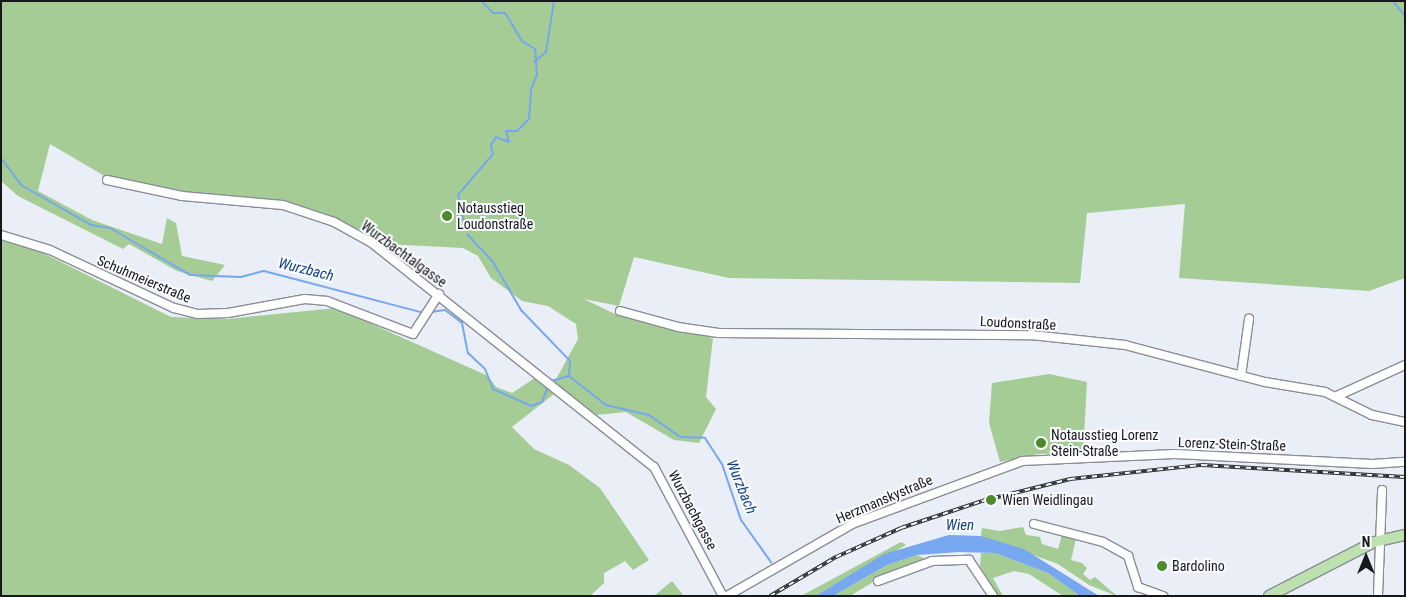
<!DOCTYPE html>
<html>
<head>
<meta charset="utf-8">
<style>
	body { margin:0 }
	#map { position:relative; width:1406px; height:597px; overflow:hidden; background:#e9eef7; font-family:"Roboto Condensed",sans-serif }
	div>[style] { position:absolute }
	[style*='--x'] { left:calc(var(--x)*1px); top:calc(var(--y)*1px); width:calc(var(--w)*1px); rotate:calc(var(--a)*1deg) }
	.green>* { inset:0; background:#a4cc94 }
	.water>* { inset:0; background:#76a7ef }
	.stream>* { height:2px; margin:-1px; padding:0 1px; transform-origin:1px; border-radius:1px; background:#76a7ef }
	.roads { filter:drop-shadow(1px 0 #898e96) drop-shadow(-1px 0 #898e96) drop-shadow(0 1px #898e96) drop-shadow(0 -1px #898e96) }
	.minor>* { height:8px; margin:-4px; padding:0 4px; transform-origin:4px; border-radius:4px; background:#fff }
	.major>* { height:10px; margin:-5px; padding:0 5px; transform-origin:5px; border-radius:5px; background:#bee2af }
	.rail>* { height:4px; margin-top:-2px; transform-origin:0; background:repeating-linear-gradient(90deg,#f9fbff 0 5.5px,#2e3134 0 11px); box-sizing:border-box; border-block:1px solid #2e3134 }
	.dots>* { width:14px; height:14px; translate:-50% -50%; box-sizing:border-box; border:2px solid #f9fbff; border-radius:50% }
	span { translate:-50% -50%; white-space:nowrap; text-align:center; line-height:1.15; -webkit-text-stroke:4px #f9fbff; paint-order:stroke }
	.poi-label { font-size:14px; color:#16181b }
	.left { translate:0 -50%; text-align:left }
	.street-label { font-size:14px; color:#16181b }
	.water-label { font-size:15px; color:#134282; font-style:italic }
	.frame { position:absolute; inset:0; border:2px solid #16181b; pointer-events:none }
	.north { position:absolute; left:1341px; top:532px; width:50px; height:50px; -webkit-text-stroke:4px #f9fbff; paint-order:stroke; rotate:0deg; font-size:14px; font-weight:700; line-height:20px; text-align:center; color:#16181b }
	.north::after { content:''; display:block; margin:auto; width:18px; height:22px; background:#16181b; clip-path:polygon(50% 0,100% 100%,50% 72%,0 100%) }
</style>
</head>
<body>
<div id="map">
	<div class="green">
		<div style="clip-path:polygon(1px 1px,1405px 1px,1405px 278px,1369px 291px,1179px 278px,1185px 204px,1087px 213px,1080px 283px,729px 278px,634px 257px,619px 306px,584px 299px,617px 315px,713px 338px,706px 397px,716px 409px,699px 443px,674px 440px,626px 412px,596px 415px,554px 383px,578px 339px,576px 324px,548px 306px,522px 301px,491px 278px,478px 256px,463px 248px,385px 244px,324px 213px,258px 200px,176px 195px,108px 178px,50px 144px,38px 191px,92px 220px,162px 244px,167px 218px,176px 223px,182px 256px,225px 265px,212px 281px,177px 271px,129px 244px,123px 249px,18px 196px,1px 181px)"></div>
		<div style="clip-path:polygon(1px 240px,39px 251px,171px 317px,227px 319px,336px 308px,488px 376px,496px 387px,512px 393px,535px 378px,554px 394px,512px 427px,534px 449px,569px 465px,600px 488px,649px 560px,633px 570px,625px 561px,604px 573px,604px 583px,590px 596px,1px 596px)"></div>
		<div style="clip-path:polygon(1049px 374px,1087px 382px,1083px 453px,1038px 454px,1000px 462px,989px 423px,992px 383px)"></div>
		<div style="clip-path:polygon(1023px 527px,1026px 535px,1040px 537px,1042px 544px,1058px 549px,1062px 535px,1076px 539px,1071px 560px,1082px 563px,1087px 568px,1083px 574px,1090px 580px,1095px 577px,1117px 596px,1089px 585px,1058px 564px,981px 536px,982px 528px,1000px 531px)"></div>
		<div style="clip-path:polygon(901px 542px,906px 545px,816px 596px,801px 596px)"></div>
		<div style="clip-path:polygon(981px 553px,995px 553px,1048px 573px,1080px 596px,1063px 596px,1029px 574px,1014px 571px,993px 578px,1003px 596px,998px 596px,980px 566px)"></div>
		<div style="clip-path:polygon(917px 555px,926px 559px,891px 571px,850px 596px,833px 596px,887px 565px)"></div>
		<div style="clip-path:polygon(672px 581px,684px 596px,654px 596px)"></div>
	</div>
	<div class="water">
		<div style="clip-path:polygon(949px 535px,981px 536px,1024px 549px,1099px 596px,1080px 596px,1048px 573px,995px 553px,959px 552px,917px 555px,887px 565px,833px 596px,816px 596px,884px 554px)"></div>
	</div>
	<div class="stream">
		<div style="--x:1393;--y:1;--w:19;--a:51"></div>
		<div style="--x:534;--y:62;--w:16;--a:-40"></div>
		<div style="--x:546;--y:52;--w:52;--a:-81.1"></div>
		<div style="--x:1;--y:158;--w:34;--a:53"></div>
		<div style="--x:21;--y:185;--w:81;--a:29.7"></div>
		<div style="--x:91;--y:225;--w:19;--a:9"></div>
		<div style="--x:110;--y:228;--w:93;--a:30.4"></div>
		<div style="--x:190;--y:275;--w:51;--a:2.2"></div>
		<div style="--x:241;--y:277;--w:24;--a:-15"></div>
		<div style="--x:264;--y:271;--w:165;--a:14.7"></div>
		<div style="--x:465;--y:227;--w:33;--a:-102"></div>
		<div style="--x:458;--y:195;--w:54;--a:-49.5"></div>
		<div style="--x:493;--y:154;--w:9;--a:-103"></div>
		<div style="--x:491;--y:145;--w:9;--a:-58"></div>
		<div style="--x:496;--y:137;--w:14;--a:21"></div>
		<div style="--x:509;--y:142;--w:11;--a:-105"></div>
		<div style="--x:506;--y:131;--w:11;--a:0"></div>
		<div style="--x:517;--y:131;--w:17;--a:-45"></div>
		<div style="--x:529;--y:119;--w:30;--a:-86"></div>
		<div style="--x:531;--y:89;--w:15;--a:-67"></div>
		<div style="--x:537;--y:75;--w:26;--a:-94"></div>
		<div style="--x:535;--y:49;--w:15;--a:-148"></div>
		<div style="--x:522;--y:41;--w:33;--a:-121"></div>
		<div style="--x:505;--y:13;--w:12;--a:180"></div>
		<div style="--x:493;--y:13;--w:16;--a:-133"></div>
		<div style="--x:467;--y:234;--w:38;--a:47"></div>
		<div style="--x:493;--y:262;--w:56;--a:59.7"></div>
		<div style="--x:521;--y:310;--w:71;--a:46.1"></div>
		<div style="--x:570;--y:361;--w:15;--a:94"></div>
		<div style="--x:431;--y:312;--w:14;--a:-8"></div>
		<div style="--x:445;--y:310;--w:21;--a:37"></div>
		<div style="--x:462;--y:323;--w:31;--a:79"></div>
		<div style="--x:468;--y:353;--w:23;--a:43"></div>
		<div style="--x:485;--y:369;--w:22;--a:68"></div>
		<div style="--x:493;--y:389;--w:42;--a:24.1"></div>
		<div style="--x:531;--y:406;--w:12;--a:-20"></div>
		<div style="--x:542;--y:402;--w:14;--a:-69"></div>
		<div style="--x:551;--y:381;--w:19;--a:-16"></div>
		<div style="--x:569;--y:376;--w:47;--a:38.1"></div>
		<div style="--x:606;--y:405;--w:44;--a:13.1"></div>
		<div style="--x:649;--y:415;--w:39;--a:35"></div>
		<div style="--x:681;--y:437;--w:24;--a:2"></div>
		<div style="--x:705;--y:438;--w:31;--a:57"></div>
		<div style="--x:722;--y:464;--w:59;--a:71.3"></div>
		<div style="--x:741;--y:520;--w:52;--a:54.5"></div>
		<div style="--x:736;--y:596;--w:7;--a:-34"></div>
	</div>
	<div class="roads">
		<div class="minor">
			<div style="--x:107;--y:180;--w:77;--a:12"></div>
			<div style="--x:182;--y:196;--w:101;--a:5.1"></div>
			<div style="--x:283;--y:205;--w:54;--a:18.4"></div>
			<div style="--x:334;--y:222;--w:43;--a:28.9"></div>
			<div style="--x:372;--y:243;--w:360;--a:38.5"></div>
			<div style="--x:654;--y:467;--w:146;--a:61.9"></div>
			<div style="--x:1;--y:235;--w:51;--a:17"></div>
			<div style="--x:50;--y:250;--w:137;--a:25.1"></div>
			<div style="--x:174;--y:308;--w:25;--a:14"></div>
			<div style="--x:198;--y:314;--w:30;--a:-2"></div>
			<div style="--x:228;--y:313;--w:78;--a:-10.3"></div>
			<div style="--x:305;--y:299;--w:22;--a:5"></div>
			<div style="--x:327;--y:301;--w:92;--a:21"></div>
			<div style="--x:413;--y:334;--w:48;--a:-57"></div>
			<div style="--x:620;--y:311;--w:60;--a:15.4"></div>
			<div style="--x:678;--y:327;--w:41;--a:8.3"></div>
			<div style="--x:719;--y:333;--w:312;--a:0.4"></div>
			<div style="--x:1031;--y:335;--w:95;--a:6.1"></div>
			<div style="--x:1125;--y:345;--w:145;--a:14.8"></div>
			<div style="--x:1265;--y:382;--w:61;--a:9.5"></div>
			<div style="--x:1325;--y:392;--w:52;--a:26.1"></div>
			<div style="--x:1372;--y:415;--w:34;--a:12"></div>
			<div style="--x:1241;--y:376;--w:58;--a:-82"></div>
			<div style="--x:1337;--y:396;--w:75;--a:-24.5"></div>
			<div style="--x:1034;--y:524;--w:71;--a:14.6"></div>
			<div style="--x:1103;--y:542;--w:29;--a:29"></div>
			<div style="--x:1128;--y:556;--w:33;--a:72"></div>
			<div style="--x:1138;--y:587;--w:27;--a:20"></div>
			<div style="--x:878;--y:581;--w:58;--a:-20.3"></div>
			<div style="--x:932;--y:561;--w:37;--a:-2"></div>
			<div style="--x:969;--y:560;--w:43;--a:56.3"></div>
			<div style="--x:727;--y:596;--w:144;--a:-29.9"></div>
			<div style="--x:852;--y:524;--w:181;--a:-20.3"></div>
			<div style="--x:1022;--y:461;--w:153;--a:-2.6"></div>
			<div style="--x:1175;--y:454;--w:198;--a:2.9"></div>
			<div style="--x:1373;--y:464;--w:32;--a:-4"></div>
			<div style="--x:1378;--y:596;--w:106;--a:-87.8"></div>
		</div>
		<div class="major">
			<div style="--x:1269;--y:596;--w:118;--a:-27.2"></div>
			<div style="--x:1374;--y:542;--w:32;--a:-13"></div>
		</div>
	</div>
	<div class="rail">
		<div style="--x:770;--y:596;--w:77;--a:-30.6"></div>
		<div style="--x:836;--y:557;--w:71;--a:-24"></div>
		<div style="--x:901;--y:528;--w:85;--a:-18.4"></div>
		<div style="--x:982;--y:501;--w:91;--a:-14"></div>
		<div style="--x:1070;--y:479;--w:133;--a:-6.1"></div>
		<div style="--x:1202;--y:465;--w:203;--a:3.4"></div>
	</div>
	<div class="dots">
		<div style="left:447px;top:216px;background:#4c8a2a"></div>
		<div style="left:1041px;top:443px;background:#4c8a2a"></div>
		<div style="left:991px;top:500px;background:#4c8a2a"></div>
		<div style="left:1162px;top:566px;background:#4c8a2a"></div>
	</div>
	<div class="poi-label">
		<span class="left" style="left:457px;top:216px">Notausstieg<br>Loudonstraße</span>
		<span class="left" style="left:1051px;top:443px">Notausstieg Lorenz<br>Stein-Straße</span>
		<span class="left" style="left:1002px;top:500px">Wien Weidlingau</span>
		<span class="left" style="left:1172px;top:566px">Bardolino</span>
	</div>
	<div class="street-label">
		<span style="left:404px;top:254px;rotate:36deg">Wurzbachtalgasse</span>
		<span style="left:144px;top:279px;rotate:23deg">Schuhmeierstraße</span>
		<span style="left:1018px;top:323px;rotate:3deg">Loudonstraße</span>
		<span style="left:1232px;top:444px;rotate:2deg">Lorenz-Stein-Straße</span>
		<span style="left:884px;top:499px;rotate:-23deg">Herzmanskystraße</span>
		<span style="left:693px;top:510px;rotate:62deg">Wurzbachgasse</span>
	</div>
	<div class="water-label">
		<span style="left:306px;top:270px;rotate:14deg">Wurzbach</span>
		<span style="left:741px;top:487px;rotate:68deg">Wurzbach</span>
		<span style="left:960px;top:526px">Wien</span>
	</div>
	<div class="frame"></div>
	<div class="north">N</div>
</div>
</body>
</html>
